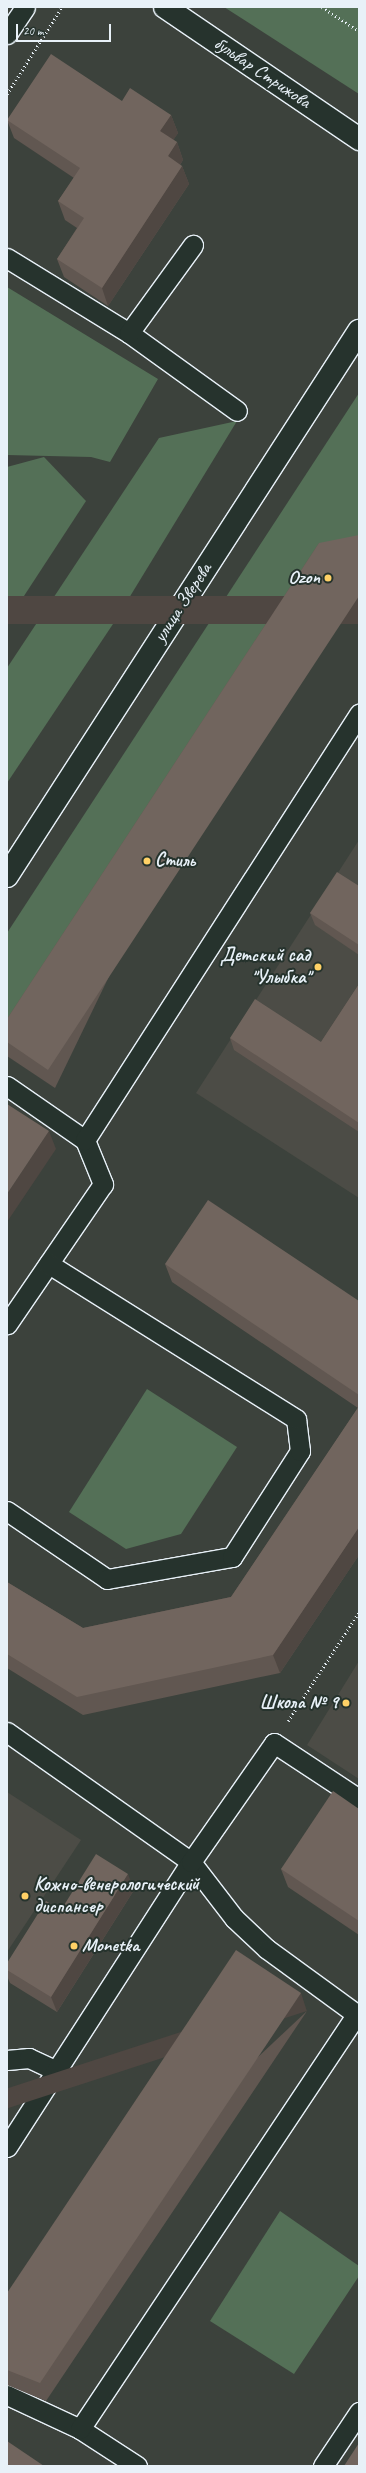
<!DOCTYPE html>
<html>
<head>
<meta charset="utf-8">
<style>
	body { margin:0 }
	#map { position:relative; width:366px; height:2473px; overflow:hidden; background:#3c423c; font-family:Caveat,sans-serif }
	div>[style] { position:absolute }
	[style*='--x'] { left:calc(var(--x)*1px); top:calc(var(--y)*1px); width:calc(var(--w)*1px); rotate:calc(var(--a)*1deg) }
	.built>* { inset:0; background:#4c4c46 }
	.green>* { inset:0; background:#547057 }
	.path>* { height:2.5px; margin-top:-1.25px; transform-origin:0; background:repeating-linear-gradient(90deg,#e8f1f8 0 1px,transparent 0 4px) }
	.roads { filter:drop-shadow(1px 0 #e8f1f8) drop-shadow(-1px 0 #e8f1f8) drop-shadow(0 1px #e8f1f8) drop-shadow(0 -1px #e8f1f8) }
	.lane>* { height:19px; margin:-9.5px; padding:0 9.5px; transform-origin:9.5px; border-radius:9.5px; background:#26332d }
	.secondary>* { height:22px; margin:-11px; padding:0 11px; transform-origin:11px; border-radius:11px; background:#26332d }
	.wall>* { inset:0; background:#615751 }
	.shaded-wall>* { inset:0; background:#4f4742; transform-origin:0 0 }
	.building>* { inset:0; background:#71655e }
	.dots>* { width:11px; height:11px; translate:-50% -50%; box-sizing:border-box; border:2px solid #26332d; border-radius:50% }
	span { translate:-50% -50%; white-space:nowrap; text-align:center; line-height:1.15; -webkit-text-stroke:4px #26332d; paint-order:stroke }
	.street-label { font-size:19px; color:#e8f1f8 }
	.poi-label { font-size:19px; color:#e8f1f8; font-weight:700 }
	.right { translate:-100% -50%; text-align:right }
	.left { translate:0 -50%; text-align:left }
	.frame { position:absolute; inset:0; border:8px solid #e8f1f8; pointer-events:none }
	.scale { position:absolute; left:16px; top:24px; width:95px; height:18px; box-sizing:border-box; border:2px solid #e8f1f8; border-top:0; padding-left:5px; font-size:12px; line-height:14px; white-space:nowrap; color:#e8f1f8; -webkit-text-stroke:3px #26332d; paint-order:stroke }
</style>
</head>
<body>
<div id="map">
	<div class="built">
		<div style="clip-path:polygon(359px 840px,359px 1198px,196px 1093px)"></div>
		<div style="clip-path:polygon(359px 1661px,359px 1779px,307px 1745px)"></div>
		<div style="clip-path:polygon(7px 1792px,81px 1840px,7px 1952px)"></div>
	</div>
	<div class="green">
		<div style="clip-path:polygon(224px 7px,359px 7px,359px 94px)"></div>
		<div style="clip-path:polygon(7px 287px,158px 379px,110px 462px,91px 457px,7px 455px)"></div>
		<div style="clip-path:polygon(359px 393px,359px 546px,7px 1029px,7px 933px)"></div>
		<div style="clip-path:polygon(237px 421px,115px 621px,7px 783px,7px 668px,159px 438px)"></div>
		<div style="clip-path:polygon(44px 457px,86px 501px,7px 622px,7px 467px)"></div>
		<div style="clip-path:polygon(147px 1389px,237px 1447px,181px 1534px,126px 1549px,69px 1512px)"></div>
		<div style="clip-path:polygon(280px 2211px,359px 2266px,359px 2276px,294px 2374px,210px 2321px)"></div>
	</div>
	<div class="path">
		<div style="--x:322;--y:7;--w:44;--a:33"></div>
		<div style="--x:7;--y:94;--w:103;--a:-57.7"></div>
		<div style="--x:288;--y:1721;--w:130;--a:-56.9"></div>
	</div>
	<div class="roads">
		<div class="lane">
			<div style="--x:7;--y:34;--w:32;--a:-56"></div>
			<div style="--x:7;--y:258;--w:143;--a:31.6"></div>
			<div style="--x:129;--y:333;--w:133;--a:35.8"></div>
			<div style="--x:129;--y:333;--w:109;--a:-54"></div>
			<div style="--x:7;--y:1086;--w:95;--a:34.7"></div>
			<div style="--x:85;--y:1140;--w:48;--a:67.8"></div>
			<div style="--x:103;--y:1184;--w:170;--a:124.4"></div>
			<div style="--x:85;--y:1140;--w:507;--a:-57.25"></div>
			<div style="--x:7;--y:1511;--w:121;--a:34.2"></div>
			<div style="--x:107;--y:1579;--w:127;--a:-10"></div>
			<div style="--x:232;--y:1557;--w:126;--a:-57.3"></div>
			<div style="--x:300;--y:1451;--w:32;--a:-97"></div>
			<div style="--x:296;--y:1419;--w:292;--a:-147.9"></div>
			<div style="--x:7;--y:1732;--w:225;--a:35.2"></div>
			<div style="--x:191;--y:1862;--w:71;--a:52.5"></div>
			<div style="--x:234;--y:1918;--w:45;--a:43.2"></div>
			<div style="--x:267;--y:1949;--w:114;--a:36.1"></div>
			<div style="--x:7;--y:2060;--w:22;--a:-5"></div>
			<div style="--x:29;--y:2058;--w:31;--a:25"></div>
			<div style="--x:7;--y:2147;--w:339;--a:-57.2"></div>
			<div style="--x:191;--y:1862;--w:145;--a:-55.1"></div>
			<div style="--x:274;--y:1743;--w:102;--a:33.4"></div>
			<div style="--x:7;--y:2395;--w:81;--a:25"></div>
			<div style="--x:80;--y:2429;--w:68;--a:33"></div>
			<div style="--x:80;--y:2429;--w:499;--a:-56.3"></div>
			<div style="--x:323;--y:2466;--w:65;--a:-56.3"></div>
		</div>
		<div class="secondary">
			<div style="--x:165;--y:7;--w:235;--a:34.2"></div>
			<div style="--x:7;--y:876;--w:649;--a:-57.14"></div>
		</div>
	</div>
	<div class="wall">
		<div style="clip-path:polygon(122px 101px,171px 115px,178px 133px,173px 140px,177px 142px,183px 160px,180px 165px,182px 166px,189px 184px,108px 306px,64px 277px,57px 259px,77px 228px,65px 220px,58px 201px,74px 178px,14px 138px,7px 120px)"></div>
		<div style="clip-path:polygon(319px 543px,55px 1088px,7px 1056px,7px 1019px)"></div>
		<div style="clip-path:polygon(359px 886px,359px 955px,315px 925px,310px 913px)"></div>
		<div style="clip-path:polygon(359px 984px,359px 1132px,234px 1050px,230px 1038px,321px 1042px)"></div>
		<div style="clip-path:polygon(165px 1264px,359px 1301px,359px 1555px,280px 1673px,83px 1715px,7px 1668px,7px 1582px,83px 1628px,231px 1597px,358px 1408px,172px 1282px)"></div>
		<div style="clip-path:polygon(359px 1809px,359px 1935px,288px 1887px,281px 1869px)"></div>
		<div style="clip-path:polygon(134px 1890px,57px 2012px,10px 1983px,7px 1976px,7px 1963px,61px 1910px)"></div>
		<div style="clip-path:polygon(307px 2011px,46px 2401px,7px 2385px,7px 2293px)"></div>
	</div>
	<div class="shaded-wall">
		<div style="clip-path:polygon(171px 115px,178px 133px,167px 150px,160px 131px)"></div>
		<div style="clip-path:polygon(177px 142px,183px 160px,174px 174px,168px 156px)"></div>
		<div style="clip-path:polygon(182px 166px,189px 184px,108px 306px,102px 288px)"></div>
		<div style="left:359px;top:596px;width:28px;height:567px;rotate:90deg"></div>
		<div style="clip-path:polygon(49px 1131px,56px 1149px,7px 1222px,7px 1194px)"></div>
		<div style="clip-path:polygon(359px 1527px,359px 1555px,280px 1673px,273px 1655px)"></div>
		<div style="clip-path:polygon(128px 1874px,134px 1890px,57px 2012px,51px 1997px)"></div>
		<div style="left:301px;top:1993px;width:19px;height:469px;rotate:72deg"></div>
	</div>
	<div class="building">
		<div style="clip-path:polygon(51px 54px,122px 101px,130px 88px,171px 115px,160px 131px,177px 142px,168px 156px,182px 166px,102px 288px,57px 259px,84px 218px,58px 201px,80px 168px,7px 120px)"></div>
		<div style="clip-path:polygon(359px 535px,359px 596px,48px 1070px,7px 1042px,7px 1019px,319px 543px)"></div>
		<div style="clip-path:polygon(337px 872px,359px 886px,359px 945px,310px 913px)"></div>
		<div style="clip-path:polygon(359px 984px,359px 1123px,230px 1038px,255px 999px,321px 1042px)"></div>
		<div style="clip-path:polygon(7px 1104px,49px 1131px,7px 1194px)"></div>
		<div style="clip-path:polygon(208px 1200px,359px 1301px,359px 1395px,165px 1264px)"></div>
		<div style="clip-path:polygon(359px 1406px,359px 1527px,273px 1655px,77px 1697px,7px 1654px,7px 1582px,83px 1628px,231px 1597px)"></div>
		<div style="clip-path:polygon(333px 1791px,359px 1809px,359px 1921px,281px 1869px)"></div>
		<div style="clip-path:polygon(96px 1854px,128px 1874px,51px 1997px,7px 1970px,7px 1963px,46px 1901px,61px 1910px)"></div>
		<div style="clip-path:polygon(236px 1950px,301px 1993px,40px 2383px,7px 2370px,7px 2293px)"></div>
		<div style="clip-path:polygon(7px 2441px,44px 2466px,7px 2466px)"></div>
		<div style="clip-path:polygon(359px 2443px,359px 2466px,344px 2466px)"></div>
	</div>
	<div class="dots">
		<div style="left:328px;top:578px;background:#ffd166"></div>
		<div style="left:147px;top:861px;background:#ffd166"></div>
		<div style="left:318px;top:967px;background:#ffd166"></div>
		<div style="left:346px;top:1703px;background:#ffd166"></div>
		<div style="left:25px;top:1896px;background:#ffd166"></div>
		<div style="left:74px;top:1946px;background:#ffd166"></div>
	</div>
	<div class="street-label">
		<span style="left:262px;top:73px;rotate:34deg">бульвар Стрижова</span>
		<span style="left:183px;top:603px;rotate:-57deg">улица Зверева</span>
	</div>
	<div class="poi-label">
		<span class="right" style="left:320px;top:578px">Ozon</span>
		<span class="left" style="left:155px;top:861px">Стиль</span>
		<span class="right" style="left:310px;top:967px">Детский сад<br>"Улыбка"</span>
		<span class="right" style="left:338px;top:1703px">Школа № 9</span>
		<span class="left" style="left:34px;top:1896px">Кожно-венерологический<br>диспансер</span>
		<span class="left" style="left:82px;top:1946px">Monetka</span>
	</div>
	<div class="frame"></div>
	<div class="scale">20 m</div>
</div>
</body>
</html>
